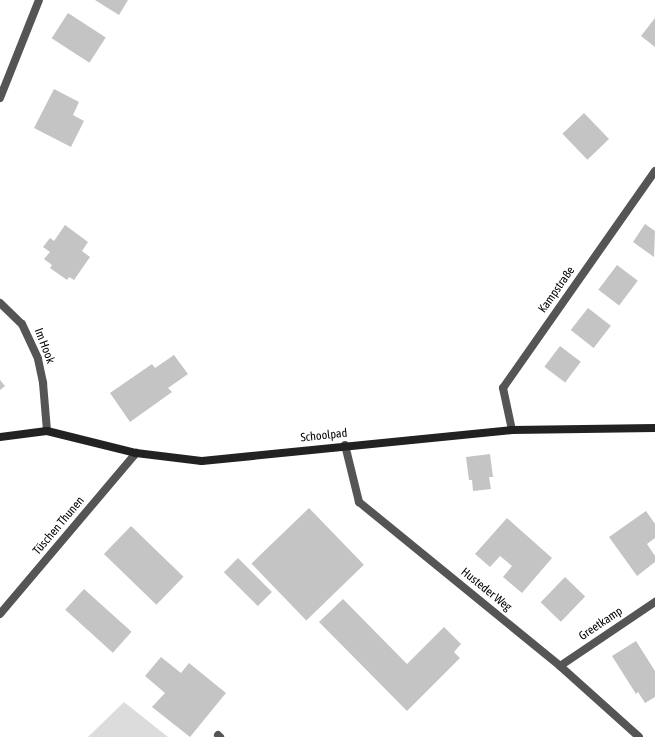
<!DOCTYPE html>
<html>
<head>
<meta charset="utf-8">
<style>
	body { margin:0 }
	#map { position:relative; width:655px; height:737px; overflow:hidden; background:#fff; font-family:"Asap Condensed",sans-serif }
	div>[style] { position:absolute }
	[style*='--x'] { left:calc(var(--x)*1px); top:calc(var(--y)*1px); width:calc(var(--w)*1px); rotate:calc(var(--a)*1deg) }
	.green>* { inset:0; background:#dcdcdc }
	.building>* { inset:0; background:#c4c4c4; transform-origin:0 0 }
	.street>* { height:8px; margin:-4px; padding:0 4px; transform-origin:4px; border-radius:4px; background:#555 }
	.secondary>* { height:8px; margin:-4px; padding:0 4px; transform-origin:4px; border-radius:4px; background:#222 }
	span { translate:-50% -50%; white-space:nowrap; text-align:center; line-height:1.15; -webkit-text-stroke:3px #fff; paint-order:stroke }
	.street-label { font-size:12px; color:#000 }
</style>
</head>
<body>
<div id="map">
	<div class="green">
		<div style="clip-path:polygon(124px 702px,168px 737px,88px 737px)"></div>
	</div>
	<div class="building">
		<div style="clip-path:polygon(95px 0,128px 0,119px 15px)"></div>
		<div style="left:68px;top:13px;width:45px;height:30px;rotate:33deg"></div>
		<div style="clip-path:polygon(655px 18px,655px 47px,641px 36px)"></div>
		<div style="clip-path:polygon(54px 89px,79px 102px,73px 115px,84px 121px,71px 147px,34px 128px)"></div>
		<div style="left:584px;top:113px;width:36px;height:30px;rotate:46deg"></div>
		<div style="clip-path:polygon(645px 224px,655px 231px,654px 257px,633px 242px)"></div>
		<div style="clip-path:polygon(65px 225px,88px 242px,82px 251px,90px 257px,74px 280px,69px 277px,67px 280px,50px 268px,52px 265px,44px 259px,50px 252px,43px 247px,50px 238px,54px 241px)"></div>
		<div style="left:617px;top:265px;width:26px;height:31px;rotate:37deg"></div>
		<div style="left:588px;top:308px;width:29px;height:28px;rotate:38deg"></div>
		<div style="left:560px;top:346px;width:26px;height:26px;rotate:37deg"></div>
		<div style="clip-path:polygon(174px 355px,188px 374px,168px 388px,172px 392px,130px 422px,110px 393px,152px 364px,155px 368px)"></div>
		<div style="clip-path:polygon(0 380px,5px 386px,0 390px)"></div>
		<div style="clip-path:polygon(490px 454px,493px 477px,489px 477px,491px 489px,473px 491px,472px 480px,469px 480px,466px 457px)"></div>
		<div style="left:309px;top:508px;width:79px;height:80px;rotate:46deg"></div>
		<div style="clip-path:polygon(646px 511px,655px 524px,655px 538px,647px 544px,655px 556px,655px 562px,637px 576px,609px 537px)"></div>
		<div style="clip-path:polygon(507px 518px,552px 558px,522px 593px,503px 577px,512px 566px,500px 556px,490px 567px,475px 554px)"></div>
		<div style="left:131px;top:526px;width:73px;height:39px;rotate:44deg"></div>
		<div style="left:238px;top:558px;width:48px;height:20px;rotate:45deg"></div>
		<div style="left:565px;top:577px;width:28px;height:35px;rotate:44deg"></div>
		<div style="left:84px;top:589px;width:64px;height:28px;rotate:42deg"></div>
		<div style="clip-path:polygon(343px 599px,407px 664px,444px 627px,461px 644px,454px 652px,460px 658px,407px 711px,319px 622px)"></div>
		<div style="clip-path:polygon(636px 641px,655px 671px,655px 697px,645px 703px,638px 692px,636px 694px,612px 656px)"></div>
		<div style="clip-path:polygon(161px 657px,181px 673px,189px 663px,226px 693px,190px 737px,152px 707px,165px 693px,145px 676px)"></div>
	</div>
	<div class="street">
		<div style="--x:0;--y:98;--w:105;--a:-68.3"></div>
		<div style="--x:0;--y:303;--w:30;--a:44"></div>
		<div style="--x:22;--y:324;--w:38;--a:65"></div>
		<div style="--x:38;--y:359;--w:25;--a:78"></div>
		<div style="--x:43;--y:383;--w:48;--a:85.2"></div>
		<div style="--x:512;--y:430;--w:43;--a:-102.1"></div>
		<div style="--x:503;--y:388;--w:265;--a:-55"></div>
		<div style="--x:345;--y:445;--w:59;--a:76.2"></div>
		<div style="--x:359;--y:502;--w:259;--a:39.2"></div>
		<div style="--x:560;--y:666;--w:106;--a:41.9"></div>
		<div style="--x:0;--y:614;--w:211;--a:-49.8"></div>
		<div style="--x:560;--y:666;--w:115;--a:-34"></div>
		<div style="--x:218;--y:735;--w:3;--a:45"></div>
	</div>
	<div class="secondary">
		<div style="--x:0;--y:437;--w:47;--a:-7.3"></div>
		<div style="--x:47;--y:431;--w:92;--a:13.9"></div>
		<div style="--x:136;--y:453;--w:66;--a:6.9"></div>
		<div style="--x:202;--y:461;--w:312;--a:-5.7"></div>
		<div style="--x:512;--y:430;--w:143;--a:-0.8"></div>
	</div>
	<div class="street-label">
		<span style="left:557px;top:290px;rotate:-55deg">Kampstraße</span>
		<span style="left:44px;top:346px;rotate:69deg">Im Hook</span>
		<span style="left:324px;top:436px;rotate:-6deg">Schoolpad</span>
		<span style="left:59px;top:526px;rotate:-50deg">Tüschen Thunen</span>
		<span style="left:486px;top:590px;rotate:39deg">Husteder Weg</span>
		<span style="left:601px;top:624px;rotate:-34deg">Greetkamp</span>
	</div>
</div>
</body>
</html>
